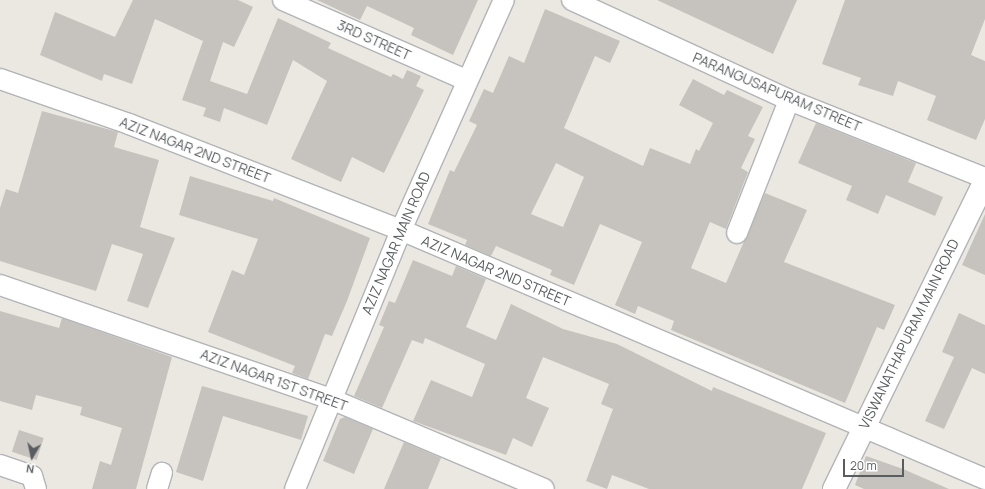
<!DOCTYPE html>
<html>
<head>
<meta charset="utf-8">
<style>
	body { margin:0 }
	#map { position:relative; width:985px; height:489px; overflow:hidden; background:#ebe8e1; font-family:Manrope,sans-serif }
	div>[style] { position:absolute }
	[style*='--x'] { left:calc(var(--x)*1px); top:calc(var(--y)*1px); width:calc(var(--w)*1px); rotate:calc(var(--a)*1deg) }
	.building>* { inset:0; background:#c6c3be; transform-origin:0 0 }
	.roads { filter:drop-shadow(1px 0 #b2b4b7) drop-shadow(-1px 0 #b2b4b7) drop-shadow(0 1px #b2b4b7) drop-shadow(0 -1px #b2b4b7) }
	.street>* { height:20px; margin:-10px; padding:0 10px; transform-origin:10px; border-radius:10px; background:#fff }
	.secondary>* { height:22px; margin:-11px; padding:0 11px; transform-origin:11px; border-radius:11px; background:#fff }
	span { translate:-50% -50%; white-space:nowrap; text-align:center; line-height:1.15; -webkit-text-stroke:3px #fff; paint-order:stroke }
	.street-label { font-size:14px; color:#5a5d60 }
	.north { position:absolute; left:12px; top:437px; width:40px; height:40px; -webkit-text-stroke:3px #fff; paint-order:stroke; rotate:189deg; font-size:11px; font-weight:700; line-height:16px; text-align:center; color:#5a5d60 }
	.north::after { content:''; display:block; margin:auto; width:14px; height:18px; background:#5a5d60; clip-path:polygon(50% 0,100% 100%,50% 72%,0 100%) }
	.scale { position:absolute; left:843px; top:459px; width:61px; height:18px; box-sizing:border-box; border:2px solid #5a5d60; border-top:0; padding-left:5px; font-size:12px; line-height:14px; white-space:nowrap; color:#5a5d60; -webkit-text-stroke:3px #fff; paint-order:stroke }
</style>
</head>
<body>
<div id="map">
	<div class="building">
		<div style="clip-path:polygon(133px 0,238px 0,253px 7px,234px 47px,223px 42px,210px 81px,247px 94px,278px 18px,331px 43px,328px 48px,391px 77px,393px 74px,403px 79px,407px 70px,421px 76px,416px 86px,424px 90px,384px 173px,352px 157px,341px 182px,291px 159px,327px 81px,293px 60px,267px 125px,224px 108px,220px 122px,203px 116px,206px 108px,182px 100px,203px 41px,155px 19px,132px 84px,104px 74px,102px 81px,40px 55px,55px 12px,115px 37px)"></div>
		<div style="clip-path:polygon(317px 0,478px 0,453px 55px,411px 35px,414px 28px,367px 6px,360px 20px)"></div>
		<div style="clip-path:polygon(657px 0,797px 0,773px 54px)"></div>
		<div style="clip-path:polygon(845px 0,985px 0,985px 19px,971px 55px,985px 61px,985px 119px,976px 140px,927px 120px,936px 96px,898px 81px,893px 96px,858px 85px,861px 78px,822px 64px)"></div>
		<div style="clip-path:polygon(evenodd,545px 9px,620px 41px,610px 63px,595px 56px,564px 128px,643px 166px,650px 148px,690px 164px,696px 149px,699px 151px,713px 123px,679px 105px,693px 79px,724px 95px,727px 90px,763px 107px,748px 136px,755px 139px,741px 168px,748px 172px,726px 229px,710px 222px,691px 268px,726px 283px,765px 193px,807px 210px,784px 262px,895px 305px,884px 330px,877px 327px,845px 403px,671px 330px,674px 321px,638px 306px,635px 314px,615px 305px,642px 242px,600px 224px,574px 285px,550px 275px,552px 270px,496px 246px,491px 256px,465px 245px,467px 240px,428px 224px,450px 170px,454px 172px,477px 125px,469px 121px,484px 89px,493px 93px,509px 56px,524px 63px,545px 9px,556px 163px,584px 177px,563px 227px,531px 214px,556px 163px)"></div>
		<div style="clip-path:polygon(42px 111px,118px 132px,114px 147px,159px 160px,140px 227px,175px 238px,148px 308px,127px 301px,143px 254px,112px 244px,96px 291px,0 261px,0 208px,6px 189px,18px 193px)"></div>
		<div style="clip-path:polygon(816px 123px,916px 163px,908px 182px,943px 197px,935px 216px,886px 195px,878px 214px,846px 200px,852px 186px,798px 163px)"></div>
		<div style="clip-path:polygon(190px 176px,273px 201px,274px 198px,370px 238px,347px 301px,332px 336px,325px 334px,308px 379px,292px 373px,295px 366px,208px 332px,232px 270px,244px 275px,258px 239px,179px 215px)"></div>
		<div style="clip-path:polygon(985px 214px,985px 275px,962px 265px)"></div>
		<div style="clip-path:polygon(413px 260px,452px 276px,456px 266px,486px 279px,466px 327px,496px 340px,511px 304px,563px 329px,617px 344px,712px 391px,713px 387px,826px 433px,802px 489px,649px 489px,612px 475px,607px 489px,586px 481px,613px 409px,601px 404px,609px 384px,543px 357px,526px 398px,549px 408px,532px 447px,513px 438px,506px 455px,413px 421px,431px 380px,472px 397px,485px 364px,425px 338px,423px 344px,412px 340px,382px 408px,354px 396px,384px 327px,379px 325px,389px 301px,395px 303px)"></div>
		<div style="clip-path:polygon(0 311px,59px 328px,62px 318px,172px 357px,136px 489px,92px 489px,100px 461px,111px 465px,122px 428px,80px 415px,82px 407px,36px 395px,32px 410px,0 401px)"></div>
		<div style="clip-path:polygon(959px 313px,985px 325px,985px 374px,972px 368px,944px 429px,925px 421px,954px 357px,942px 352px)"></div>
		<div style="clip-path:polygon(202px 386px,308px 416px,301px 440px,223px 416px,203px 481px,176px 472px)"></div>
		<div style="clip-path:polygon(345px 417px,373px 429px,354px 474px,323px 461px,340px 419px)"></div>
		<div style="left:19px;top:430px;width:26px;height:23px;rotate:18deg"></div>
		<div style="clip-path:polygon(404px 442px,441px 458px,428px 489px,384px 489px)"></div>
		<div style="clip-path:polygon(866px 456px,903px 469px,949px 489px,864px 489px,855px 485px)"></div>
	</div>
	<div class="roads">
		<div class="street">
			<div style="--x:283;--y:0;--w:200;--a:23.6"></div>
			<div style="--x:572;--y:0;--w:239;--a:24.7"></div>
			<div style="--x:789;--y:100;--w:211;--a:21.7"></div>
			<div style="--x:0;--y:79;--w:137;--a:19.2"></div>
			<div style="--x:129;--y:124;--w:292;--a:21.3"></div>
			<div style="--x:401;--y:230;--w:635;--a:23.09"></div>
			<div style="--x:737;--y:233;--w:143;--a:-68.6"></div>
			<div style="--x:0;--y:285;--w:350;--a:19"></div>
			<div style="--x:331;--y:399;--w:231;--a:22.9"></div>
			<div style="--x:0;--y:465;--w:34;--a:19"></div>
			<div style="--x:32;--y:476;--w:14;--a:73"></div>
			<div style="--x:157;--y:489;--w:17;--a:-73"></div>
			<div style="--x:295;--y:489;--w:280;--a:-67.7"></div>
			<div style="--x:401;--y:230;--w:252;--a:-65.9"></div>
		</div>
		<div class="secondary">
			<div style="--x:834;--y:489;--w:343;--a:-63.9"></div>
		</div>
	</div>
	<div class="street-label">
		<span style="left:374px;top:40px;rotate:24deg">3RD STREET</span>
		<span style="left:777px;top:92px;rotate:23deg">PARANGUSAPURAM STREET</span>
		<span style="left:195px;top:150px;rotate:21deg">AZIZ NAGAR 2ND STREET</span>
		<span style="left:396px;top:243px;rotate:-67deg">AZIZ NAGAR MAIN ROAD</span>
		<span style="left:496px;top:271px;rotate:23deg">AZIZ NAGAR 2ND STREET</span>
		<span style="left:909px;top:334px;rotate:-64deg">VISWANATHAPURAM MAIN ROAD</span>
		<span style="left:274px;top:380px;rotate:20deg">AZIZ NAGAR 1ST STREET</span>
	</div>
	<div class="north">N</div>
	<div class="scale">20 m</div>
</div>
</body>
</html>
